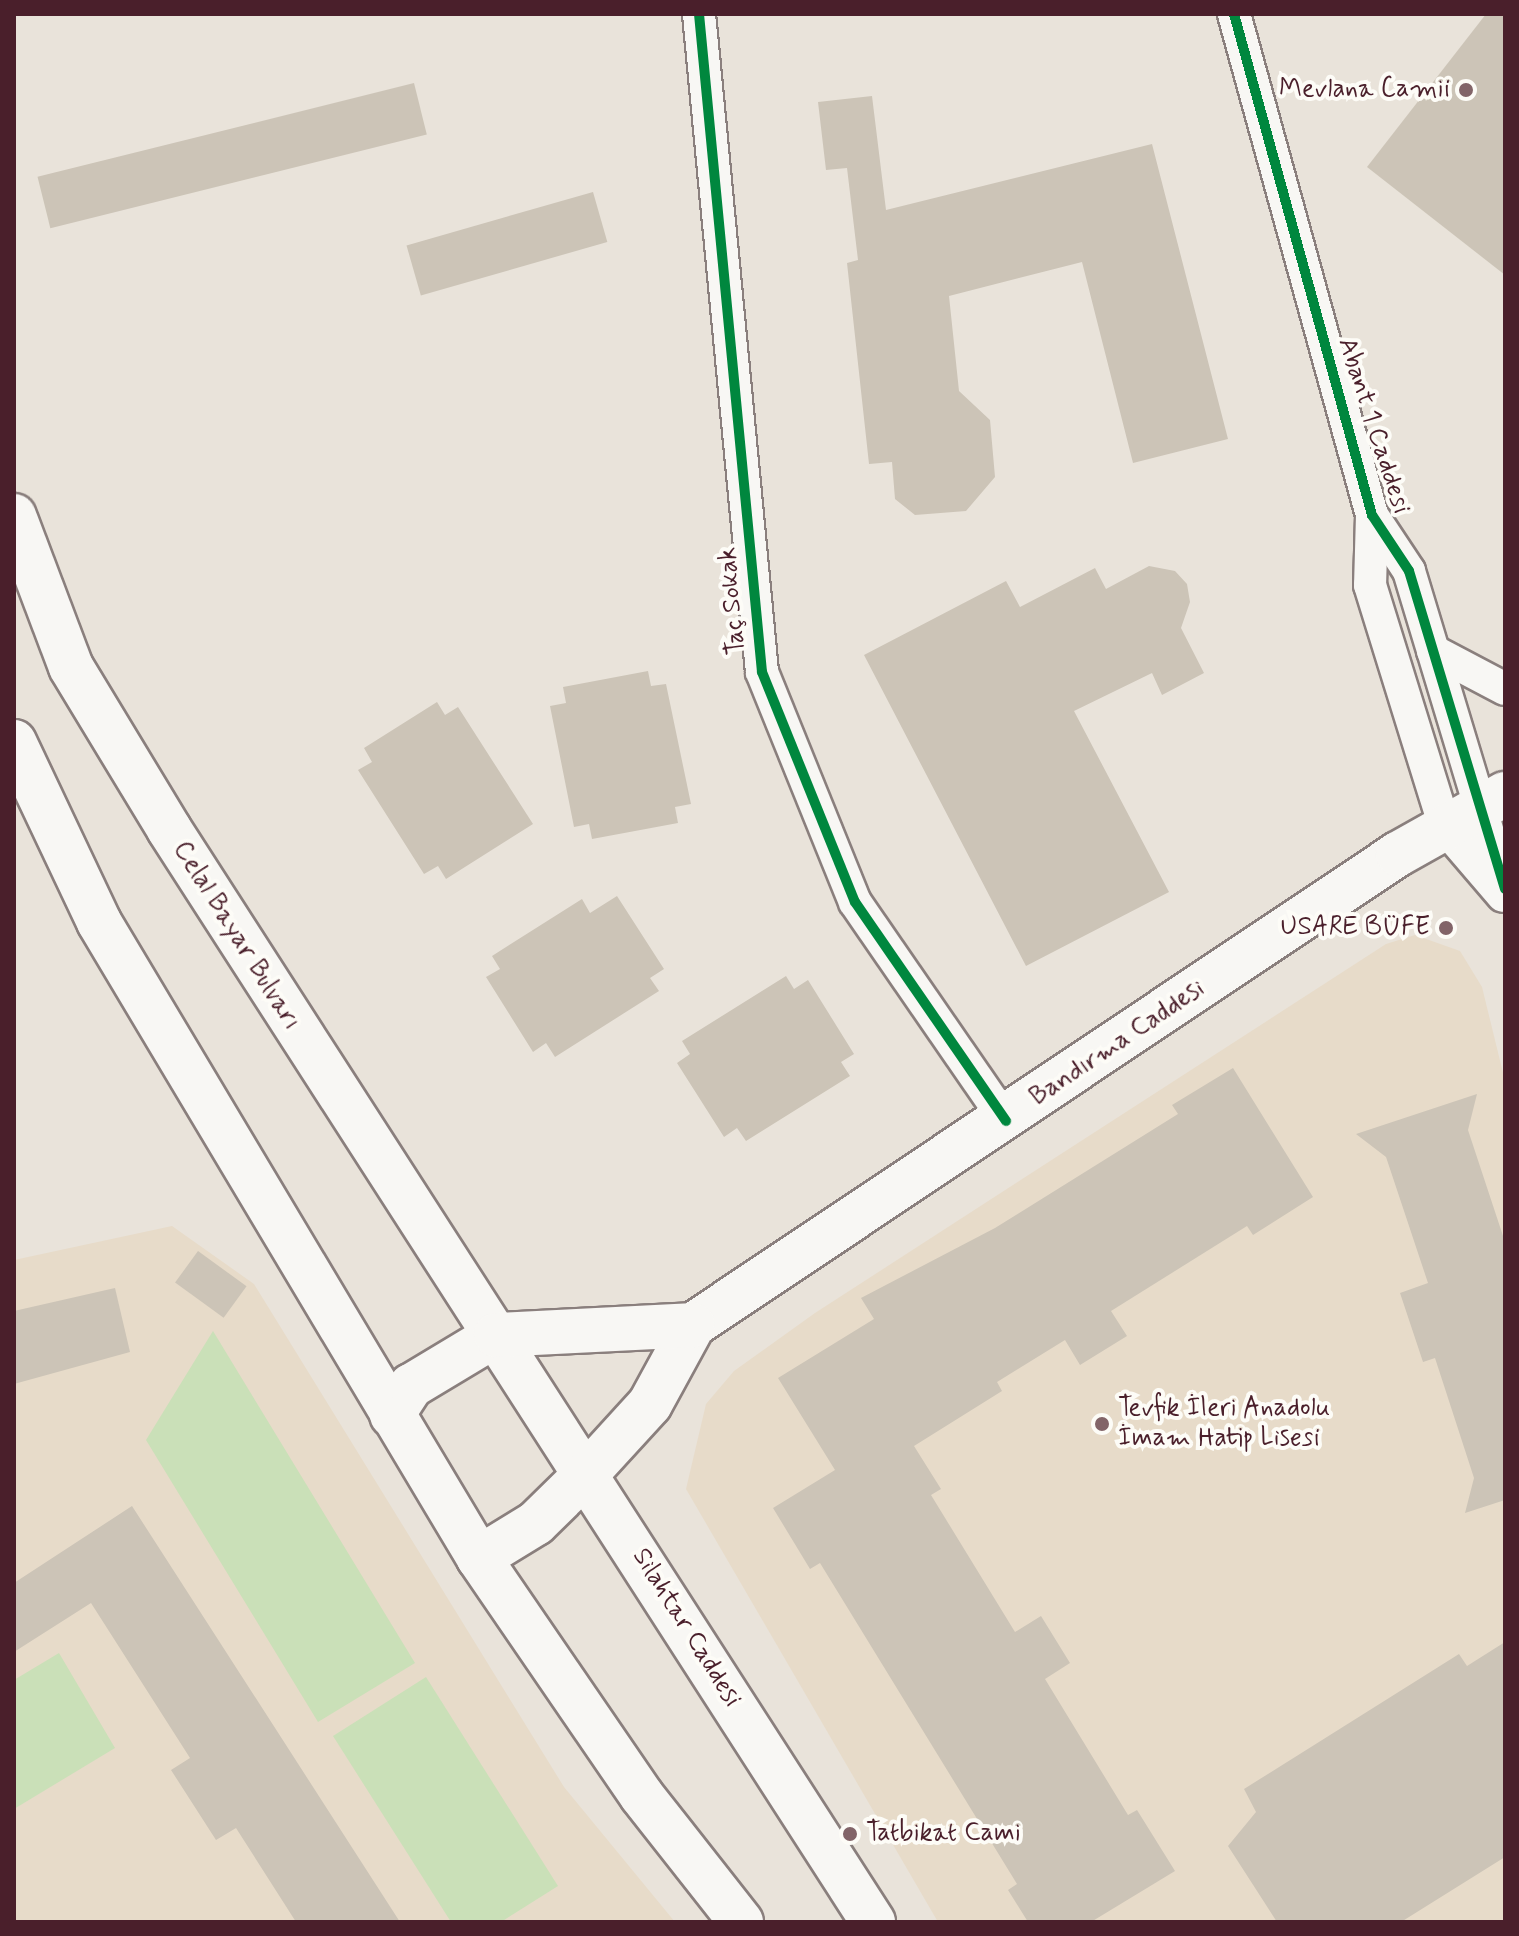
<!DOCTYPE html>
<html>
<head>
<meta charset="utf-8">
<style>
	body { margin:0 }
	#map { position:relative; width:1519px; height:1936px; overflow:hidden; background:#e9e3da; font-family:Mynerve,sans-serif }
	div>[style] { position:absolute }
	[style*='--x'] { left:calc(var(--x)*1px); top:calc(var(--y)*1px); width:calc(var(--w)*1px); rotate:calc(var(--a)*1deg) }
	.built>* { inset:0; background:#e7dbc9 }
	.green>* { inset:0; background:#cae0b8 }
	.building>* { inset:0; background:#ccc4b7; transform-origin:0 0 }
	.roads { filter:drop-shadow(2px 0 #8a7f7d) drop-shadow(-2px 0 #8a7f7d) drop-shadow(0 2px #8a7f7d) drop-shadow(0 -2px #8a7f7d) }
	.minor>* { height:32px; margin:-16px; padding:0 16px; transform-origin:16px; border-radius:16px; background:#f8f7f4 }
	.secondary>* { height:44px; margin:-22px; padding:0 22px; transform-origin:22px; border-radius:22px; background:#f8f7f4 }
	.cycleway>* { height:10px; margin:-5px; padding:0 5px; transform-origin:5px; border-radius:5px; background:#00873e }
	.dots>* { width:22px; height:22px; translate:-50% -50%; box-sizing:border-box; border:4px solid #fdfcf7; border-radius:50% }
	span { translate:-50% -50%; white-space:nowrap; text-align:center; line-height:1.15; -webkit-text-stroke:8px #fdfcf7; paint-order:stroke }
	.poi-label { font-size:26px; color:#4a1f2b }
	.right { translate:-100% -50%; text-align:right }
	.left { translate:0 -50%; text-align:left }
	.street-label { font-size:26px; color:#4a1f2b }
	.frame { position:absolute; inset:0; border:16px solid #4a1f2b; pointer-events:none }
</style>
</head>
<body>
<div id="map">
	<div class="built">
		<div style="clip-path:polygon(1415px 935px,1460px 951px,1482px 987px,1505px 1081px,1505px 1922px,938px 1922px,686px 1489px,706px 1404px,734px 1371px,815px 1313px,1386px 944px)"></div>
		<div style="clip-path:polygon(172px 1226px,254px 1284px,564px 1787px,675px 1922px,14px 1922px,14px 1260px)"></div>
	</div>
	<div class="green">
		<div style="clip-path:polygon(213px 1331px,415px 1663px,318px 1722px,146px 1440px)"></div>
		<div style="clip-path:polygon(59px 1653px,115px 1748px,14px 1809px,14px 1680px)"></div>
		<div style="clip-path:polygon(426px 1677px,558px 1886px,501px 1922px,451px 1922px,333px 1736px)"></div>
	</div>
	<div class="building">
		<div style="clip-path:polygon(1486px 14px,1505px 14px,1505px 275px,1367px 167px)"></div>
		<div style="left:414px;top:83px;width:53px;height:388px;rotate:76deg"></div>
		<div style="clip-path:polygon(872px 96px,886px 210px,1152px 144px,1228px 439px,1133px 463px,1082px 262px,949px 296px,959px 391px,990px 420px,995px 477px,966px 511px,915px 515px,895px 499px,892px 462px,869px 464px,847px 263px,858px 260px,847px 168px,826px 170px,818px 102px)"></div>
		<div style="left:593px;top:192px;width:52px;height:194px;rotate:74deg"></div>
		<div style="clip-path:polygon(1149px 566px,1175px 571px,1187px 584px,1190px 602px,1181px 628px,1204px 673px,1162px 695px,1152px 673px,1074px 711px,1169px 892px,1026px 966px,864px 655px,1006px 581px,1020px 607px,1095px 568px,1106px 589px)"></div>
		<div style="clip-path:polygon(648px 671px,651px 686px,666px 684px,691px 804px,675px 807px,678px 823px,592px 839px,589px 824px,574px 827px,550px 706px,566px 703px,563px 687px)"></div>
		<div style="clip-path:polygon(437px 702px,445px 715px,458px 707px,533px 824px,446px 879px,438px 866px,424px 874px,358px 770px,372px 762px,364px 748px)"></div>
		<div style="clip-path:polygon(617px 896px,664px 969px,650px 978px,659px 991px,555px 1057px,546px 1043px,533px 1052px,486px 977px,500px 969px,492px 956px,582px 899px,590px 913px)"></div>
		<div style="clip-path:polygon(786px 976px,794px 989px,808px 980px,854px 1054px,841px 1062px,850px 1076px,746px 1141px,737px 1128px,724px 1137px,677px 1063px,690px 1054px,682px 1041px)"></div>
		<div style="clip-path:polygon(1233px 1068px,1313px 1197px,1253px 1235px,1247px 1226px,1111px 1311px,1127px 1336px,1080px 1365px,1065px 1340px,997px 1382px,1002px 1391px,914px 1446px,941px 1489px,931px 1495px,1015px 1632px,1041px 1616px,1070px 1663px,1045px 1679px,1128px 1815px,1137px 1810px,1175px 1871px,1091px 1922px,1028px 1922px,1008px 1890px,1017px 1884px,820px 1563px,810px 1569px,773px 1508px,835px 1470px,778px 1378px,874px 1319px,861px 1298px,995px 1228px,1178px 1114px,1172px 1105px)"></div>
		<div style="clip-path:polygon(1477px 1094px,1468px 1130px,1505px 1242px,1505px 1500px,1465px 1513px,1474px 1478px,1435px 1358px,1423px 1362px,1400px 1293px,1428px 1283px,1386px 1157px,1356px 1134px)"></div>
		<div style="left:198px;top:1251px;width:60px;height:39px;rotate:36deg"></div>
		<div style="clip-path:polygon(115px 1288px,130px 1352px,14px 1384px,14px 1311px)"></div>
		<div style="clip-path:polygon(132px 1506px,400px 1922px,296px 1922px,236px 1828px,216px 1840px,171px 1770px,190px 1758px,91px 1603px,14px 1652px,14px 1583px)"></div>
		<div style="clip-path:polygon(1505px 1642px,1505px 1857px,1401px 1922px,1277px 1922px,1228px 1846px,1256px 1812px,1244px 1789px,1459px 1654px,1467px 1666px)"></div>
	</div>
	<div class="roads">
		<div class="minor">
			<div style="--x:699;--y:14;--w:661;--a:84.53"></div>
			<div style="--x:762;--y:672;--w:248;--a:68"></div>
			<div style="--x:855;--y:902;--w:266;--a:55.4"></div>
			<div style="--x:1234;--y:14;--w:520;--a:74.6"></div>
			<div style="--x:1372;--y:515;--w:67;--a:56.5"></div>
			<div style="--x:1409;--y:571;--w:332;--a:73.2"></div>
			<div style="--x:1372;--y:515;--w:70;--a:91.6"></div>
			<div style="--x:1370;--y:585;--w:254;--a:72.8"></div>
			<div style="--x:1445;--y:828;--w:89;--a:49.5"></div>
			<div style="--x:1433;--y:651;--w:81;--a:27.8"></div>
		</div>
		<div class="secondary">
			<div style="--x:14;--y:516;--w:161;--a:69.3"></div>
			<div style="--x:71;--y:667;--w:189;--a:58.8"></div>
			<div style="--x:169;--y:829;--w:1300;--a:57.21"></div>
			<div style="--x:14;--y:742;--w:199;--a:64.7"></div>
			<div style="--x:99;--y:922;--w:741;--a:59.14"></div>
			<div style="--x:479;--y:1558;--w:67;--a:-31.6"></div>
			<div style="--x:536;--y:1523;--w:71;--a:-44.4"></div>
			<div style="--x:587;--y:1473;--w:93;--a:-47.6"></div>
			<div style="--x:650;--y:1404;--w:90;--a:-61.4"></div>
			<div style="--x:693;--y:1325;--w:848;--a:-33.75"></div>
			<div style="--x:1398;--y:854;--w:123;--a:-29.3"></div>
			<div style="--x:392;--y:1415;--w:35;--a:-57"></div>
			<div style="--x:411;--y:1386;--w:99;--a:-31"></div>
			<div style="--x:496;--y:1335;--w:197;--a:-2.9"></div>
			<div style="--x:479;--y:1558;--w:288;--a:55.6"></div>
			<div style="--x:642;--y:1796;--w:160;--a:51.8"></div>
		</div>
	</div>
	<div class="cycleway">
		<div style="--x:699;--y:14;--w:661;--a:84.53"></div>
		<div style="--x:762;--y:672;--w:248;--a:68"></div>
		<div style="--x:855;--y:902;--w:266;--a:55.4"></div>
		<div style="--x:1234;--y:14;--w:520;--a:74.6"></div>
		<div style="--x:1372;--y:515;--w:67;--a:56.5"></div>
		<div style="--x:1409;--y:571;--w:332;--a:73.2"></div>
	</div>
	<div class="dots">
		<div style="left:1466px;top:90px;background:#826468"></div>
		<div style="left:1446px;top:928px;background:#826468"></div>
		<div style="left:1102px;top:1424px;background:#826468"></div>
		<div style="left:850px;top:1834px;background:#826468"></div>
	</div>
	<div class="poi-label">
		<span class="right" style="left:1450px;top:90px">Mevlana Camii</span>
		<span class="right" style="left:1430px;top:928px">USARE BÜFE</span>
		<span class="left" style="left:1118px;top:1424px">Tevfik İleri Anadolu<br>İmam Hatip Lisesi</span>
		<span class="left" style="left:866px;top:1834px">Tatbikat Cami</span>
	</div>
	<div class="street-label">
		<span style="left:1373px;top:426px;rotate:72deg">Abant 1 Caddesi</span>
		<span style="left:733px;top:601px;rotate:-95deg">Taç Sokak</span>
		<span style="left:236px;top:936px;rotate:58deg">Celal Bayar Bulvarı</span>
		<span style="left:1118px;top:1044px;rotate:-34deg">Bandırma Caddesi</span>
		<span style="left:686px;top:1628px;rotate:58deg">Silahtar Caddesi</span>
	</div>
	<div class="frame"></div>
</div>
</body>
</html>
